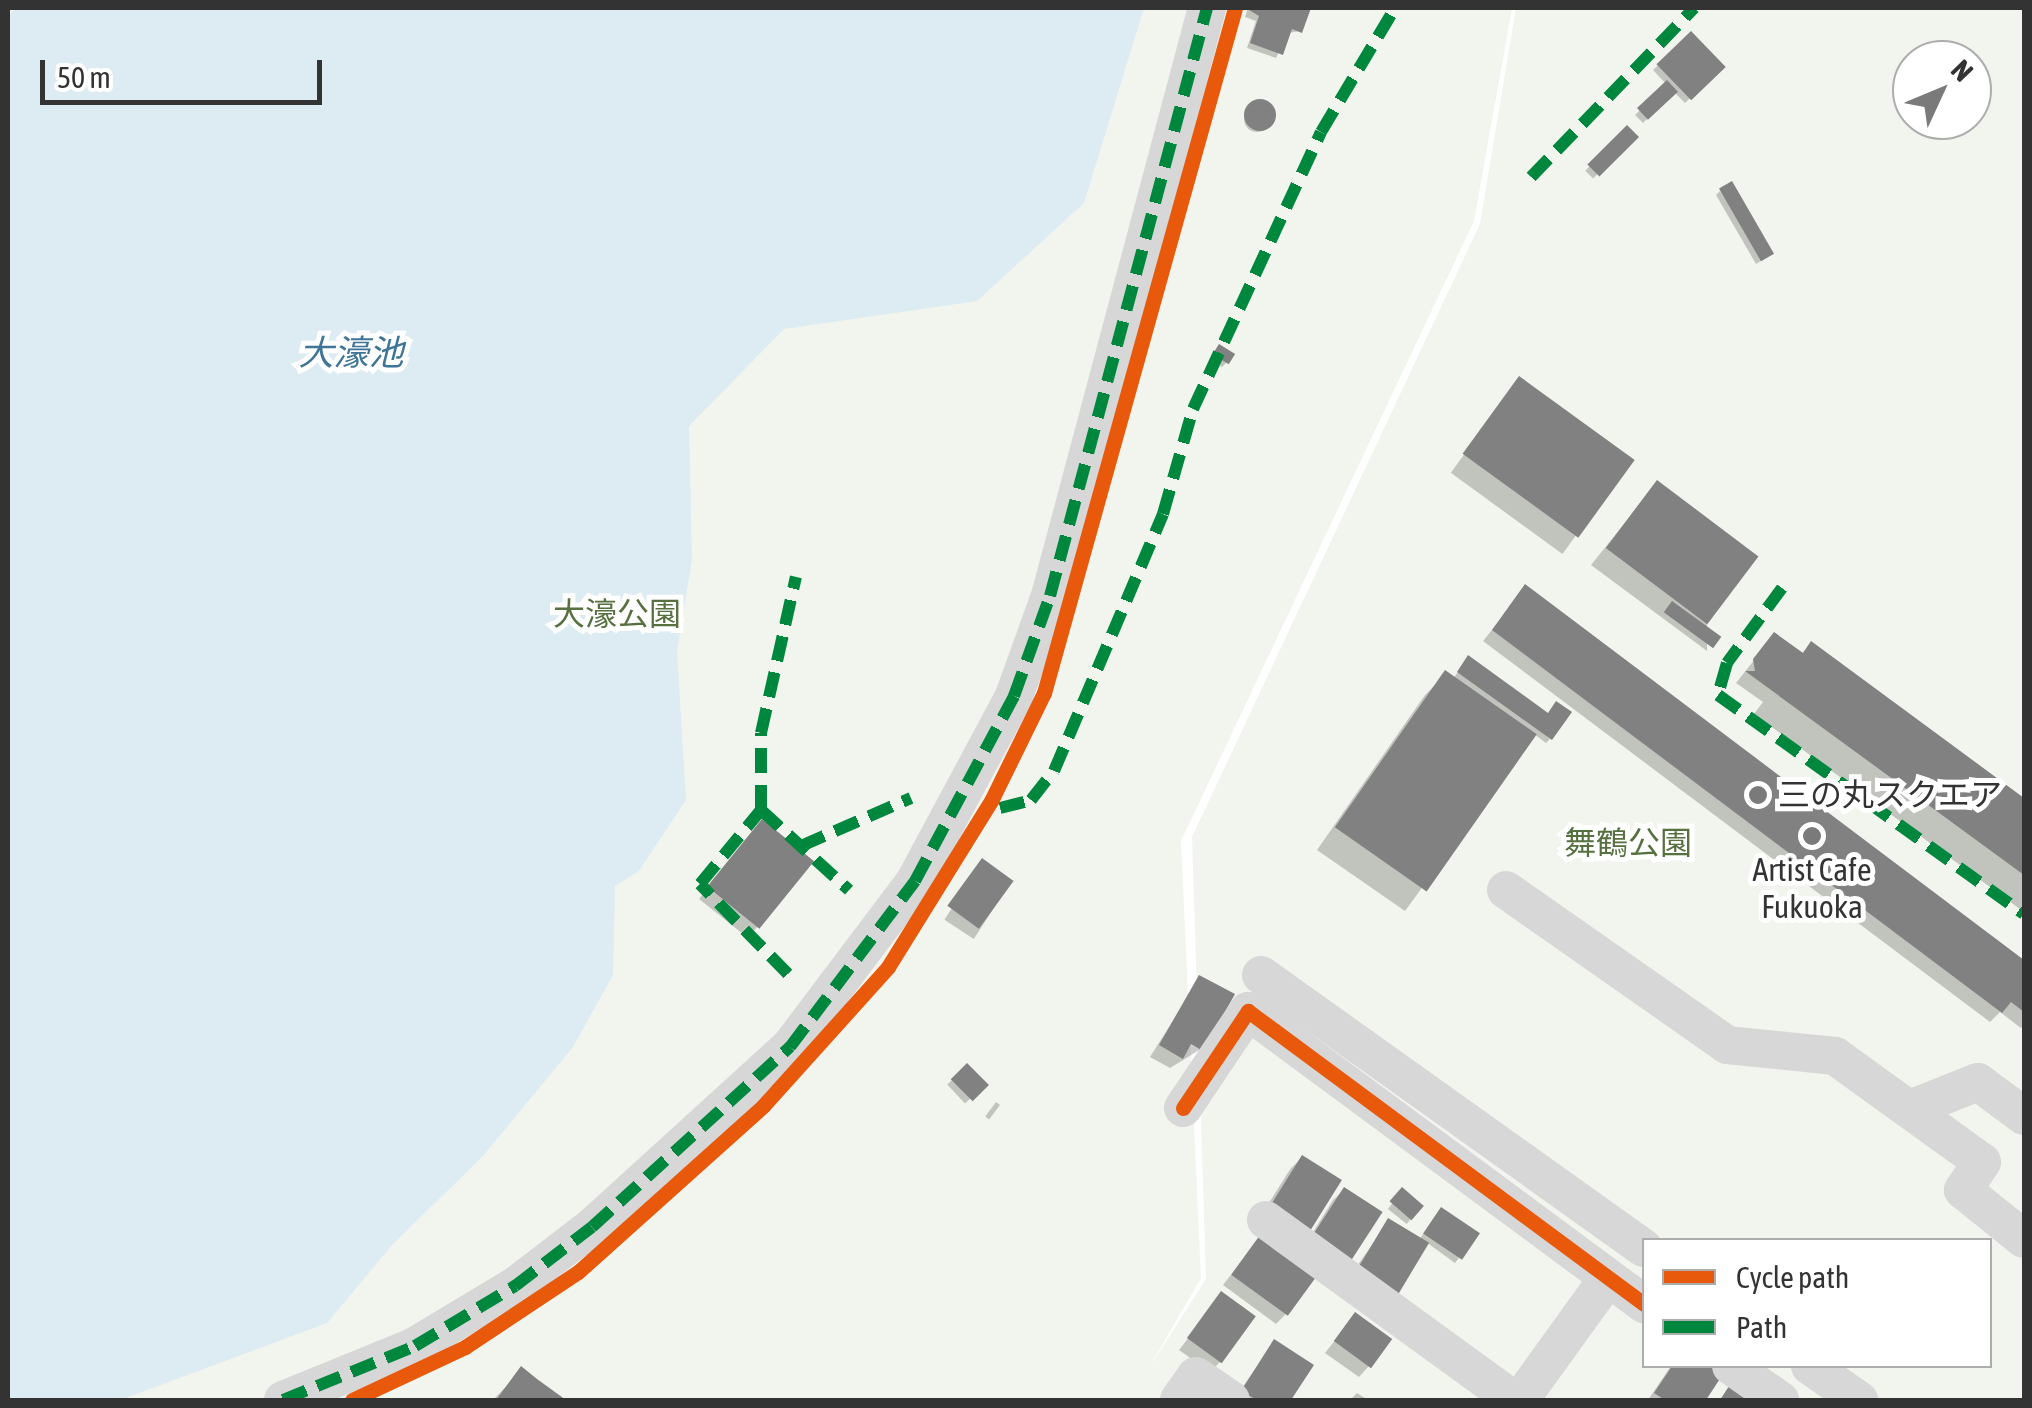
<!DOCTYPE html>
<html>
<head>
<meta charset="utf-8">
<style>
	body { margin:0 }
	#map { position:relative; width:2032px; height:1408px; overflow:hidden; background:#fff; font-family:"Asap Condensed","Noto Sans JP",sans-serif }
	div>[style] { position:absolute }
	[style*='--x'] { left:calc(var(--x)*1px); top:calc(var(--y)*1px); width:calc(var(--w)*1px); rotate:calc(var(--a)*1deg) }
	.green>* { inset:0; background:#f1f5ed }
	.water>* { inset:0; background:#ddebf3 }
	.shadow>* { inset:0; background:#0003; transform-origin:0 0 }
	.round { border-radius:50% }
	.building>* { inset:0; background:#818181; transform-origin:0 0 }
	.minor>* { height:38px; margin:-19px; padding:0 19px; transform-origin:19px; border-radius:19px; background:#d7d7d7 }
	.quiet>* { height:12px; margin-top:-6px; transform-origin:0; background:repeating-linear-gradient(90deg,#00873e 0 25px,transparent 0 37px) }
	.cycleway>* { height:15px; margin:-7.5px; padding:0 7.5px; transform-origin:7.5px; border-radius:7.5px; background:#e8590c }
	.dots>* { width:28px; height:28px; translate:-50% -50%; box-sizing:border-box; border:5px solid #fff; border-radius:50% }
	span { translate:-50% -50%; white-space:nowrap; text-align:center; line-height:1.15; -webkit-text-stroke:10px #fff; paint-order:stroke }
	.park-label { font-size:32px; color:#56703f }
	.poi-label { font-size:32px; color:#333 }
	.left { translate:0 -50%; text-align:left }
	.water-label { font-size:35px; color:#3f7597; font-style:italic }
	.frame { position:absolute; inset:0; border:10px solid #333; pointer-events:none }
	.legend { position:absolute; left:1642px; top:1238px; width:350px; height:130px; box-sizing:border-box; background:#fff; border:2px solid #adadad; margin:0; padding:12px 18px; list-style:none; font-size:30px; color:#333 }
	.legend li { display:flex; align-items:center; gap:20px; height:50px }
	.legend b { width:50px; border:2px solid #adadad }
	.north { position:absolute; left:1892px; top:40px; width:100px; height:100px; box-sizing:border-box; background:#fff; border:2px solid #adadad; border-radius:50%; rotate:46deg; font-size:28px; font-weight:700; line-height:40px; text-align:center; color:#333 }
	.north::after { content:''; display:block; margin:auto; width:35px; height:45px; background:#7a7a7a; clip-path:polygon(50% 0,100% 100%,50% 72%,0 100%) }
	.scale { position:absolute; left:40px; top:60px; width:282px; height:45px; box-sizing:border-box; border:5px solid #333; border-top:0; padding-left:12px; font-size:30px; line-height:35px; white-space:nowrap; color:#333; -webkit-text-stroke:8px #fff; paint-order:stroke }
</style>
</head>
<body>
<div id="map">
	<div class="green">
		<div style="clip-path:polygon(evenodd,8px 8px,1512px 8px,1474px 221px,1181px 841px,1201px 1278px,1149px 1368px,1206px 1279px,1192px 837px,1480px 224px,1516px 8px,2024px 8px,2024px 1400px,8px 1400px,8px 8px,1912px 60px,1972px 60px,1972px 120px,1912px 120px,1912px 60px,8px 8px,1644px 1240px,1990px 1240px,1990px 1366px,1644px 1366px,1644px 1240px)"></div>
	</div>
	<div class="water">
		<div style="clip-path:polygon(16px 8px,1144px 8px,1084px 203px,977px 301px,784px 329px,689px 426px,692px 560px,677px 651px,686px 800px,639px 871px,615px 886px,613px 975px,573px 1047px,482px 1157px,392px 1245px,327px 1323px,120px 1400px,8px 1400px,8px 16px)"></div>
	</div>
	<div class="shadow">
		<div style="clip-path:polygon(1248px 8px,1308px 8px,1300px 31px,1288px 33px,1276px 58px,1247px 48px,1256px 21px,1245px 17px)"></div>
		<div style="clip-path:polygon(1691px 34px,1722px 67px,1685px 103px,1674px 92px,1643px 123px,1635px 115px,1666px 84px,1653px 70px)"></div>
		<div class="round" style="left:1244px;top:106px;width:26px;height:26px"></div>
		<div style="left:1627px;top:129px;width:11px;height:59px;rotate:45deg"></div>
		<div style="clip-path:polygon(1720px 191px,1766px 258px,1756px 264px,1716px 195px)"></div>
		<div style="clip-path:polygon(1215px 352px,1227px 362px,1222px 367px,1210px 359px)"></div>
		<div style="left:1519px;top:379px;width:138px;height:116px;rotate:36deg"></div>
		<div style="clip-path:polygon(1657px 483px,1707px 622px,1707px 651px,1591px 565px)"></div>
		<div style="clip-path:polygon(1526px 588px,2024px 963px,2024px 1024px,2021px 1028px,2000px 1012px,1990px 1022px,1483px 641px)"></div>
		<div style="clip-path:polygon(1774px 635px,1801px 654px,1811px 644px,2024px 801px,2024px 912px,1754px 714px,1763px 702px,1736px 683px)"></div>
		<div style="clip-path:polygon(1464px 663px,1550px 739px,1546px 743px,1534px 734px,1405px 911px,1317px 850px,1425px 695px,1446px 674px,1453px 679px)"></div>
		<div style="clip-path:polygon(751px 833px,811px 861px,748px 938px,699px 899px)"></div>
		<div style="left:982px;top:862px;width:35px;height:69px;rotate:33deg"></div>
		<div style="clip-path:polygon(1200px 978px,1201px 1049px,1170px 1068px,1150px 1057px)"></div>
		<div style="left:967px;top:1066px;width:26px;height:27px;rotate:47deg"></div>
		<div style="left:996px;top:1102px;width:5px;height:18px;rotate:37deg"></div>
		<div style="clip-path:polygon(1302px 1158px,1338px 1181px,1260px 1217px,1291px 1168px)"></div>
		<div style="clip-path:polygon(1344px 1190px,1349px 1262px,1302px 1250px,1333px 1200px)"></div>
		<div style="left:1402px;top:1191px;width:24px;height:23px;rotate:38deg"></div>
		<div style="clip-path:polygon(1437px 1214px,1459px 1258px,1455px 1263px,1426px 1242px,1347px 1280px,1389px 1221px,1419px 1240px)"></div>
		<div style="clip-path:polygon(1260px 1238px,1286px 1314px,1276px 1324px,1223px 1285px)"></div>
		<div style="clip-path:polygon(1222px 1295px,1220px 1362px,1210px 1372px,1179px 1350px)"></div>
		<div style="clip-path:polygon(1355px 1315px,1369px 1366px,1359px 1377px,1325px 1353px)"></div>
		<div style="clip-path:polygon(1275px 1342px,1311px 1366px,1288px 1400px,1233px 1400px)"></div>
		<div style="clip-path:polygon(1671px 1366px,1719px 1366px,1724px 1368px,1703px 1400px,1648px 1400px)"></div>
		<div style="clip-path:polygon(522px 1370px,562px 1400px,493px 1400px)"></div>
		<div style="clip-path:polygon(1357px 1393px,1368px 1400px,1350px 1400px)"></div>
	</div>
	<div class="building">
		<div style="clip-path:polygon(1246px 8px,1311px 8px,1302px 33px,1292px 29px,1283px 55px,1250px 43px,1259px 16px)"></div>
		<div style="left:1691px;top:31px;width:50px;height:48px;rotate:46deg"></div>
		<div style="left:1667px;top:80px;width:16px;height:41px;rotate:47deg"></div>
		<div class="round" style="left:1244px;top:99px;width:32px;height:32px"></div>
		<div style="left:1627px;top:125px;width:17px;height:56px;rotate:45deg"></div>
		<div style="left:1732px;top:181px;width:84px;height:15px;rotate:60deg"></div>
		<div style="left:1219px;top:344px;width:19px;height:12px;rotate:32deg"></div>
		<div style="left:1519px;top:376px;width:143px;height:96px;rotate:36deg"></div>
		<div style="left:1657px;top:480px;width:127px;height:85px;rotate:37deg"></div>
		<div style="clip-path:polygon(1525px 584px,2024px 960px,2024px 1012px,2011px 1002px,2002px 1013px,1492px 630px)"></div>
		<div style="left:1672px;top:601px;width:61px;height:14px;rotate:36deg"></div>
		<div style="clip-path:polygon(1774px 632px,1803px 653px,1811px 641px,2024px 798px,2024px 875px,1745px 671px,1755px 671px,1753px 659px)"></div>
		<div style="clip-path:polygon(1468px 655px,1548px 713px,1556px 701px,1572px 712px,1552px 740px,1457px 672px)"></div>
		<div style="left:1445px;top:670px;width:112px;height:192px;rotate:35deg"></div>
		<div style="left:762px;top:819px;width:67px;height:87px;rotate:39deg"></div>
		<div style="left:982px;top:858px;width:39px;height:59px;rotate:36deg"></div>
		<div style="clip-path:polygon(1199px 975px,1235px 994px,1203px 1051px,1191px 1044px,1183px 1059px,1159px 1045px)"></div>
		<div style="left:967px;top:1063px;width:31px;height:23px;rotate:45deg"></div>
		<div style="left:1302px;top:1155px;width:47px;height:61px;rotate:32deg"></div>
		<div style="left:1344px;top:1187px;width:46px;height:62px;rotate:33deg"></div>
		<div style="left:1402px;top:1187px;width:29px;height:19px;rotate:41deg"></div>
		<div style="left:1441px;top:1207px;width:47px;height:32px;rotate:34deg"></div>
		<div style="left:1388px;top:1218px;width:48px;height:60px;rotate:31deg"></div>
		<div style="left:1260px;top:1235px;width:70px;height:49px;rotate:36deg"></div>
		<div style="left:1221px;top:1291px;width:43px;height:58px;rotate:36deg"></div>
		<div style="left:1355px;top:1312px;width:46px;height:36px;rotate:36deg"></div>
		<div style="clip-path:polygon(1274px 1339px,1314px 1365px,1291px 1400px,1257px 1400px,1241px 1391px)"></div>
		<div style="clip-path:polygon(521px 1366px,537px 1379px,566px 1400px,496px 1400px)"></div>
		<div style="clip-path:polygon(1672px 1366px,1724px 1366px,1727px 1368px,1706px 1400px,1665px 1400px,1654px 1393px)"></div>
		<div style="clip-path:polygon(1733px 1380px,1765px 1400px,1720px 1400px)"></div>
	</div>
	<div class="minor">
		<div style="--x:1506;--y:890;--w:270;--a:35"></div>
		<div style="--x:1727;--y:1045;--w:109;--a:5.8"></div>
		<div style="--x:1835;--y:1056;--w:181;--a:35.8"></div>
		<div style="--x:1982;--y:1162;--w:34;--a:124"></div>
		<div style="--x:1963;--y:1190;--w:78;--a:38.8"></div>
		<div style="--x:1261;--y:975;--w:470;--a:35.5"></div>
		<div style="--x:1183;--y:1108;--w:117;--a:-56.2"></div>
		<div style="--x:1248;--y:1011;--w:493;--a:36.5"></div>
		<div style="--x:1910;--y:1109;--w:73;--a:-21.7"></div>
		<div style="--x:1978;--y:1082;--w:57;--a:36.5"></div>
		<div style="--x:1266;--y:1220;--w:306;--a:36"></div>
		<div style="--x:1731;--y:1366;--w:60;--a:34.8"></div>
		<div style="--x:1810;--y:1366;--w:60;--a:34.8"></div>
		<div style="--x:283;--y:1400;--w:143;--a:-22.2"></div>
		<div style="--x:415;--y:1346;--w:117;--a:-31"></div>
		<div style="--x:515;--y:1286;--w:97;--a:-37.5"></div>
		<div style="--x:592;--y:1227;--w:268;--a:-42.3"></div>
		<div style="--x:790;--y:1047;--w:208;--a:-53"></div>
		<div style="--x:915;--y:881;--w:210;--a:-61.8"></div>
		<div style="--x:1014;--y:696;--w:106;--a:-70.2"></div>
		<div style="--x:1050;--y:596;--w:609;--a:-75.05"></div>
		<div style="--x:1179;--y:1400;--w:29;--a:-55"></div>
		<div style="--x:1196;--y:1376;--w:42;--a:34.4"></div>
		<div style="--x:1520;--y:1400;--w:150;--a:-54.2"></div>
	</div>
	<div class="quiet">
		<div style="--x:1531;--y:177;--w:235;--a:-46"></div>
		<div style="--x:1782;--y:588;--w:93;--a:126.3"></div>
		<div style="--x:1727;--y:663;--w:33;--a:106"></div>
		<div style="--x:1718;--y:695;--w:376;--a:35.6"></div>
		<div style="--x:1000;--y:808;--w:32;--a:-14"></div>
		<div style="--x:1031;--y:800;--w:37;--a:-52"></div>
		<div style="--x:1054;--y:771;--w:279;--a:-67"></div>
		<div style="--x:1163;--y:514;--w:109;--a:-74.1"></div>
		<div style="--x:1193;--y:409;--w:305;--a:-65.2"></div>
		<div style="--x:1321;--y:132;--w:144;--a:-59.2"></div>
		<div style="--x:761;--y:810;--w:77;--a:-90"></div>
		<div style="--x:761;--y:733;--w:160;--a:-77.4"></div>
		<div style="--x:801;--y:846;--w:120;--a:-23.6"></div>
		<div style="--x:788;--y:974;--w:126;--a:-134.4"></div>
		<div style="--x:700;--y:884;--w:96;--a:-50.5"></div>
		<div style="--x:761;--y:810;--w:119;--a:42.3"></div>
		<div style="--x:283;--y:1400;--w:143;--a:-22.2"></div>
		<div style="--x:415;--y:1346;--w:117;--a:-31"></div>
		<div style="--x:515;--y:1286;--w:97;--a:-37.5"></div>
		<div style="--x:592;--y:1227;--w:268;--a:-42.3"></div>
		<div style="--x:790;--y:1047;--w:208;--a:-53"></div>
		<div style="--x:915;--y:881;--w:210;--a:-61.8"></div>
		<div style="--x:1014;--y:696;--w:106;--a:-70.2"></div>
		<div style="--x:1050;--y:596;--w:609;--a:-75.05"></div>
	</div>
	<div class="cycleway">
		<div style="--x:1183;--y:1108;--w:117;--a:-56.2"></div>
		<div style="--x:1248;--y:1011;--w:493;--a:36.5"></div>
		<div style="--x:352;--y:1400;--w:125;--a:-25.1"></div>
		<div style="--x:465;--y:1347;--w:136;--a:-33.6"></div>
		<div style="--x:578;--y:1272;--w:249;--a:-41.9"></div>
		<div style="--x:763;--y:1106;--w:187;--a:-48"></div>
		<div style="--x:888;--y:967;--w:198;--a:-58.2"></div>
		<div style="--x:992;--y:799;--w:118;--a:-63.9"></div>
		<div style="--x:1044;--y:693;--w:711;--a:-74.42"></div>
	</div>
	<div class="dots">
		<div style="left:1758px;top:795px;background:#7a7a7a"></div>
		<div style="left:1812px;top:836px;background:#7a7a7a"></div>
	</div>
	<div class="park-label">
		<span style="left:617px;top:614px">大濠公園</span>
		<span style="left:1628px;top:843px">舞鶴公園</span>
	</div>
	<div class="poi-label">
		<span class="left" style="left:1778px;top:795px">三の丸スクエア</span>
		<span style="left:1812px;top:889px">Artist Cafe<br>Fukuoka</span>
	</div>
	<div class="water-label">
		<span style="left:351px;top:352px">大濠池</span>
	</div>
	<div class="frame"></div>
	<ul class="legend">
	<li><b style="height:12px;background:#e8590c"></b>Cycle path</li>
	<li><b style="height:12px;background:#00873e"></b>Path</li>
	</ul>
	<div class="north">N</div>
	<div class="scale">50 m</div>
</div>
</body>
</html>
